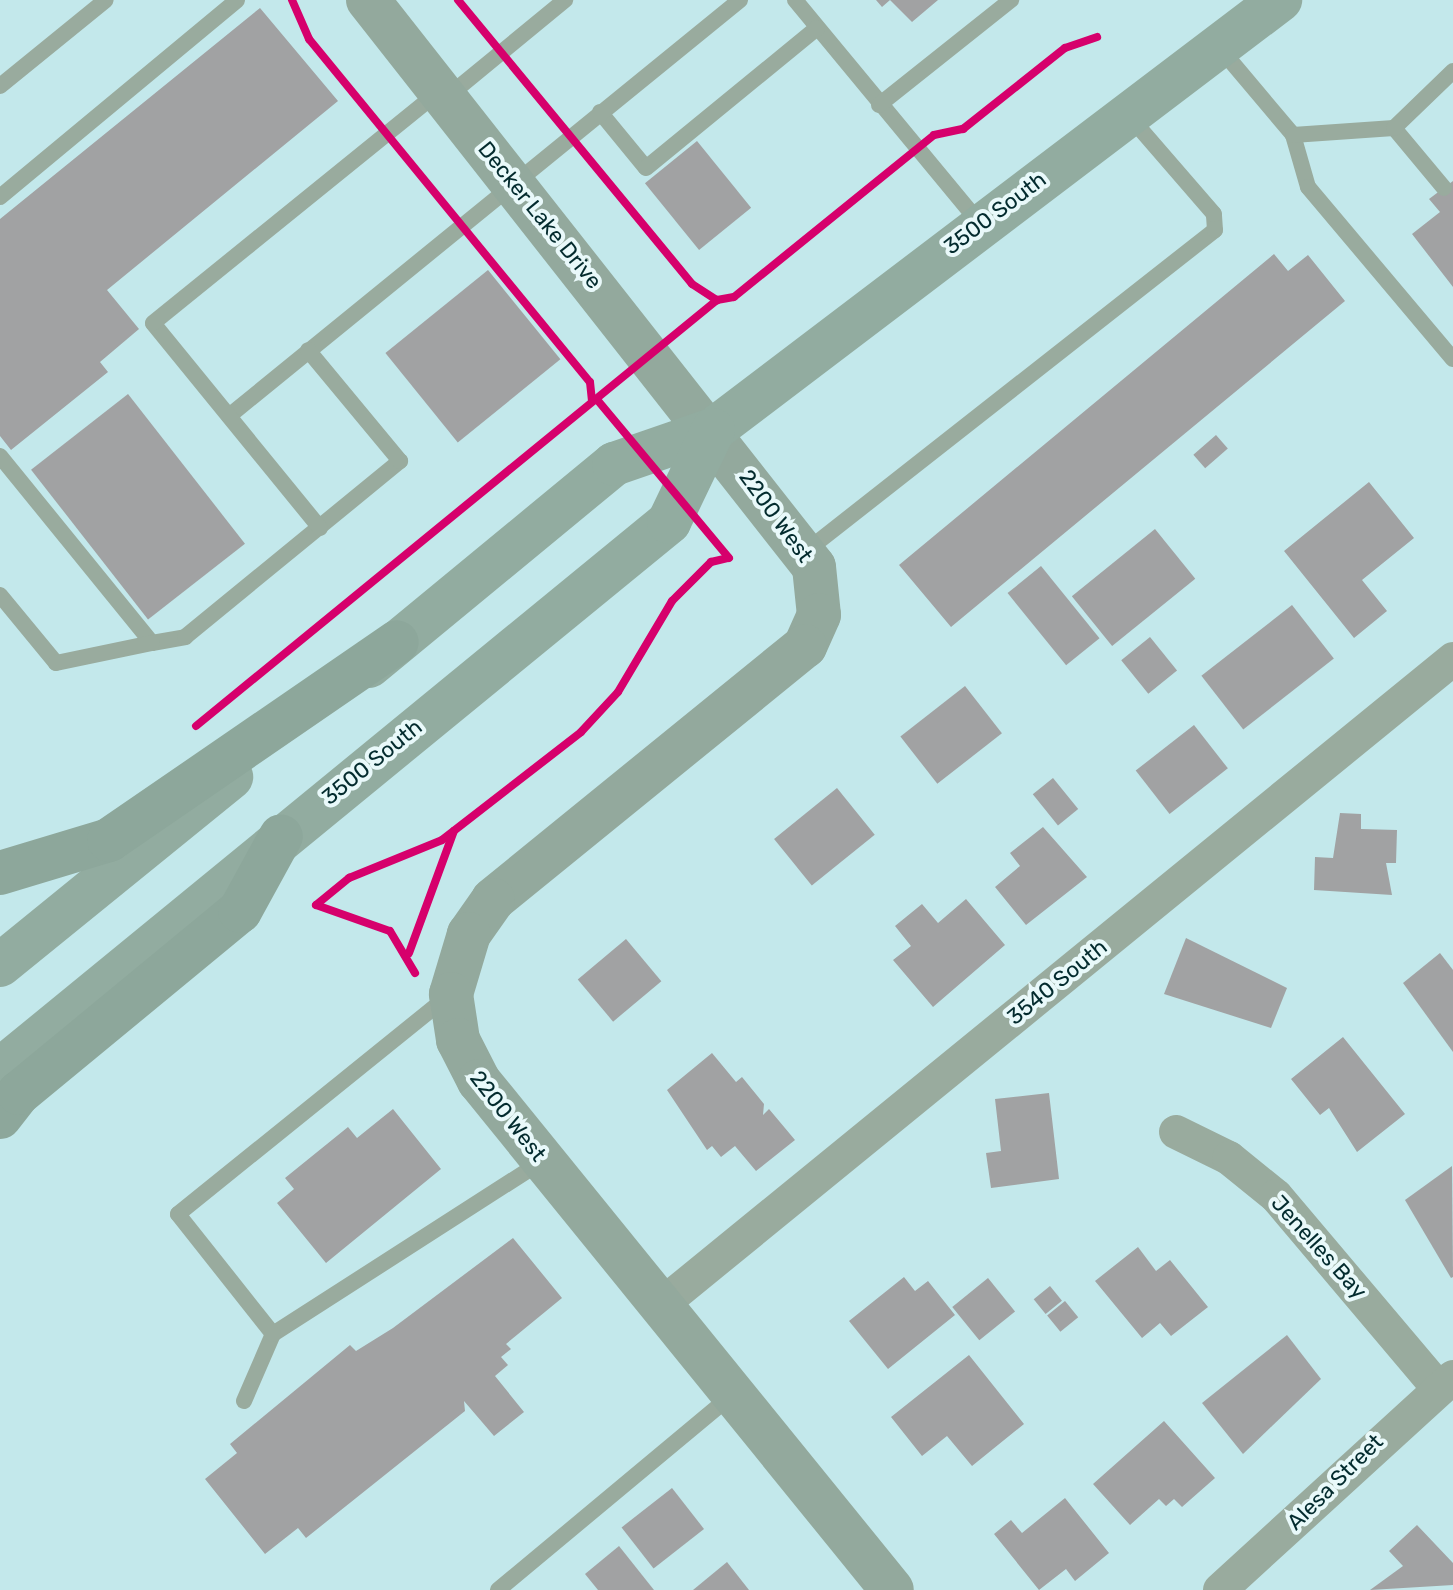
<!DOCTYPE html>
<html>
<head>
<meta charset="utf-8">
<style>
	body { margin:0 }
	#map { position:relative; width:1453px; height:1590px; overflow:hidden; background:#c3e8eb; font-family:Rubik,sans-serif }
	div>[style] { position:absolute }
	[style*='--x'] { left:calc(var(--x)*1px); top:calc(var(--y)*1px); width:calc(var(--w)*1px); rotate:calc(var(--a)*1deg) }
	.building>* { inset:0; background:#a1a2a3; transform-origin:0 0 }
	.lane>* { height:16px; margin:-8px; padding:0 8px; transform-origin:8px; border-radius:8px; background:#99ab9e }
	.street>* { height:34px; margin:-17px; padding:0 17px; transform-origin:17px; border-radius:17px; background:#99ab9e }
	.secondary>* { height:44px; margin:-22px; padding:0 22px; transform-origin:22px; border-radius:22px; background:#93a99d }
	.primary>* { height:44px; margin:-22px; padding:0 22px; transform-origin:22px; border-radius:22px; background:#92aca0 }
	.highway>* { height:44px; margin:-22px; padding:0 22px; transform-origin:22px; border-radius:22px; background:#8da79b }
	.cycleway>* { height:8px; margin:-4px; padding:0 4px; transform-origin:4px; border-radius:4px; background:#d6006c }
	span { translate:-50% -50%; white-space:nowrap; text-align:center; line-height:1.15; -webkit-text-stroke:8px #e9f9fa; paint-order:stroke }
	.street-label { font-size:22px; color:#032b2e }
</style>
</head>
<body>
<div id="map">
	<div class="building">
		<div style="clip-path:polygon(876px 0,938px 0,912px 22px,890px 0,882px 7px)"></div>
		<div style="clip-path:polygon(260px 8px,338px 101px,107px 290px,139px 329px,100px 362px,108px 372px,11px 450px,0 436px,0 219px)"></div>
		<div style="left:697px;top:141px;width:86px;height:67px;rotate:51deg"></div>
		<div style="clip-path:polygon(1453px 181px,1453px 287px,1412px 234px,1440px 212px,1429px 199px)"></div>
		<div style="clip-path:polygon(1274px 254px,1288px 271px,1308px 255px,1345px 301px,951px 627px,899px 565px)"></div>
		<div style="left:488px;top:270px;width:115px;height:132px;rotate:51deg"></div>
		<div style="left:128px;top:394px;width:190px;height:123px;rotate:52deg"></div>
		<div style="left:1216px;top:435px;width:18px;height:30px;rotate:49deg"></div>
		<div style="clip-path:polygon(1369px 482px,1414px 538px,1362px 580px,1387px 611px,1354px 638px,1284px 551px)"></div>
		<div style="left:1155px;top:529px;width:64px;height:107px;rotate:51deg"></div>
		<div style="left:1041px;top:566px;width:93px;height:43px;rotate:51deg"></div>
		<div style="left:1292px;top:605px;width:68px;height:115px;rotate:52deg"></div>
		<div style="left:1150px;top:637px;width:43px;height:37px;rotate:51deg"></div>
		<div style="left:965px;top:686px;width:60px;height:82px;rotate:52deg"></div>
		<div style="left:1194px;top:725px;width:55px;height:74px;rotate:52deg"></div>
		<div style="left:1053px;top:778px;width:40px;height:26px;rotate:51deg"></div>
		<div style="left:837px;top:788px;width:60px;height:81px;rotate:51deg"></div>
		<div style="clip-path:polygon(1340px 813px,1361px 814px,1361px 829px,1397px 830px,1396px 863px,1386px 863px,1392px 895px,1314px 890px,1315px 857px,1333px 858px)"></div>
		<div style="clip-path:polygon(1043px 827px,1087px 877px,1026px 925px,995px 887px,1020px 866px,1010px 853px)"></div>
		<div style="clip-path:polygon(966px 899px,1005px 945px,933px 1007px,893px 960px,911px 946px,895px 926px,922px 904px,938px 923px)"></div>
		<div style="clip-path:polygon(1186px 938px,1287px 988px,1271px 1028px,1164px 994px)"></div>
		<div style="left:626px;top:939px;width:55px;height:63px;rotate:50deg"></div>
		<div style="clip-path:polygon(1440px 953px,1453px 970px,1453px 1052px,1403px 983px)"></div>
		<div style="clip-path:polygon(1343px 1037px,1405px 1114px,1357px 1152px,1329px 1108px,1320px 1115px,1291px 1079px)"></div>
		<div style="clip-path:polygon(712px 1053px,736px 1082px,742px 1077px,764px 1104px,763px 1115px,769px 1109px,795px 1140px,756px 1171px,735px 1146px,721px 1157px,712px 1146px,707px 1150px,667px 1090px)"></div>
		<div style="clip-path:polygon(1049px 1093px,1059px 1179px,991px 1188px,986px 1153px,1001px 1151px,995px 1099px)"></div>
		<div style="clip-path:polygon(393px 1109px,441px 1169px,326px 1263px,277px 1203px,294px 1189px,285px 1178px,348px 1127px,357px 1138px)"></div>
		<div style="clip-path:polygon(1452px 1166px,1453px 1277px,1451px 1278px,1405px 1200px)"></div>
		<div style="clip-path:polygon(513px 1238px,562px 1298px,506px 1344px,511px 1349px,501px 1357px,508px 1365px,495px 1376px,524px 1412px,494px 1436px,464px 1401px,465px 1411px,306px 1538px,298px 1528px,265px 1554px,205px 1479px,237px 1453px,230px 1444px,350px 1345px,356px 1351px,393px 1328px)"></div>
		<div style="clip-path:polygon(1138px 1247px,1156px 1271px,1170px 1260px,1208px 1307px,1171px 1336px,1160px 1323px,1142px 1338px,1095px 1281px)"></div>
		<div style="clip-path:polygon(904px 1277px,915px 1291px,928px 1281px,955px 1315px,888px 1369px,849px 1321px)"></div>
		<div style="left:988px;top:1278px;width:43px;height:46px;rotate:51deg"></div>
		<div style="left:1050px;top:1286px;width:19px;height:21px;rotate:51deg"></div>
		<div style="left:1065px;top:1301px;width:21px;height:23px;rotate:51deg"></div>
		<div style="clip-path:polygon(1287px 1335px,1321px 1379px,1243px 1454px,1202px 1403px)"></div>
		<div style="clip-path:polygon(969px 1355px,1024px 1424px,972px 1466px,947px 1436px,922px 1456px,891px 1417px)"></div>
		<div style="clip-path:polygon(1164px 1421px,1215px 1478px,1182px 1507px,1174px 1499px,1166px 1506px,1159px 1499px,1130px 1525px,1093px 1484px)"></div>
		<div style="left:672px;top:1488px;width:52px;height:64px;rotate:52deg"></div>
		<div style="clip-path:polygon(1065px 1498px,1109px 1553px,1075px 1581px,1066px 1569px,1039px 1590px,994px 1534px,1011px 1520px,1022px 1533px)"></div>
		<div style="clip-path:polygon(1417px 1525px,1453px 1563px,1453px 1585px,1370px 1590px,1403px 1566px,1389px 1551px)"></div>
		<div style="clip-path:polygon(619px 1546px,654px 1590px,598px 1590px,585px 1574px)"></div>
		<div style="clip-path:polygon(727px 1562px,749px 1590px,693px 1590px)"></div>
	</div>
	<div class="lane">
		<div style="--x:795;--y:0;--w:291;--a:50.4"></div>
		<div style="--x:1219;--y:47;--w:115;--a:49.9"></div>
		<div style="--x:1293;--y:135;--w:54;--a:73.9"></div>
		<div style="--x:1308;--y:187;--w:225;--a:49.9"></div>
		<div style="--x:0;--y:86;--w:136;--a:-39.1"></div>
		<div style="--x:447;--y:97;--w:153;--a:-39.4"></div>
		<div style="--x:879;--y:105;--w:169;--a:-38.5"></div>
		<div style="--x:600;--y:112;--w:72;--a:50.6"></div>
		<div style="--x:646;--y:168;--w:221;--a:-39.3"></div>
		<div style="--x:1394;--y:128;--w:78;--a:50.2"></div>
		<div style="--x:1293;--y:135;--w:101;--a:-4"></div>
		<div style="--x:1394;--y:128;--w:82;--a:-44"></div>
		<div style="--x:0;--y:197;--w:308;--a:-39.7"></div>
		<div style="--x:229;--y:416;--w:659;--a:-39.15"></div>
		<div style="--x:0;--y:456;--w:241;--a:50.9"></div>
		<div style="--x:152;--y:643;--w:34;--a:-10"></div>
		<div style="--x:185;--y:637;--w:278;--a:-39.3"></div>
		<div style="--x:400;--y:461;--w:144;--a:-129.7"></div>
		<div style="--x:320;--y:528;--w:264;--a:-129.2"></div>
		<div style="--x:153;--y:323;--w:368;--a:-39"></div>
		<div style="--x:805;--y:552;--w:521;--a:-38.14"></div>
		<div style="--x:1215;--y:230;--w:16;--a:-94"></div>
		<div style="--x:1214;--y:214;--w:128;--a:-130.9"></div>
		<div style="--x:0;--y:595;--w:88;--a:50.5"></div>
		<div style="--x:56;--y:663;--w:98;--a:-11.8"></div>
		<div style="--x:273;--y:1334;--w:318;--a:-32.7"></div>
		<div style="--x:244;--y:1401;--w:73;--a:-66.6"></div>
		<div style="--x:273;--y:1334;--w:153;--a:-128.4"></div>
		<div style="--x:178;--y:1214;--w:344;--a:-38.9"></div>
		<div style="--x:498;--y:1590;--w:305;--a:-39.8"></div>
	</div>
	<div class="street">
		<div style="--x:1176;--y:1132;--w:59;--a:26.1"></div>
		<div style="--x:1229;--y:1158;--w:60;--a:39"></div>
		<div style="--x:1276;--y:1196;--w:253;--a:49.8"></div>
		<div style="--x:661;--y:1305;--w:1022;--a:-39.2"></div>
		<div style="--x:1220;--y:1590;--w:316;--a:-42.4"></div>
	</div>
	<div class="secondary">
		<div style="--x:368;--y:0;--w:721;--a:51.81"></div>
		<div style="--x:814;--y:567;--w:48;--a:84.1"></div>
		<div style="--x:819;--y:615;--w:34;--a:114"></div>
		<div style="--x:805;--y:646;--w:402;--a:140.9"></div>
		<div style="--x:493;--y:900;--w:42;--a:125.2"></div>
		<div style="--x:469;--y:934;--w:63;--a:106.7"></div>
		<div style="--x:451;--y:994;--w:47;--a:81.3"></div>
		<div style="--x:458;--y:1040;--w:46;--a:62.9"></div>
		<div style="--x:479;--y:1081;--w:655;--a:50.94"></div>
	</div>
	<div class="primary">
		<div style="--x:369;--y:666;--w:318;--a:-39.5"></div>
		<div style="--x:614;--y:464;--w:105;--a:-19"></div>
		<div style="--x:713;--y:430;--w:712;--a:-37.18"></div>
		<div style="--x:0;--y:965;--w:298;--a:-39.1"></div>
		<div style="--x:0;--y:1070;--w:865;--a:-39.32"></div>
		<div style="--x:669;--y:522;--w:102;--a:-64.4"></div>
	</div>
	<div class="highway">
		<div style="--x:0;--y:873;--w:114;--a:-16.8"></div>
		<div style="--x:109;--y:840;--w:349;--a:-34.5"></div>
		<div style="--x:0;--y:1117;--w:31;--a:-52"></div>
		<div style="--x:19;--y:1093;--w:286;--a:-39.5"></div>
		<div style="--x:240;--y:911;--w:85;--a:-61.3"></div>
	</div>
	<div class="cycleway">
		<div style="--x:292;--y:0;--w:43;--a:66.4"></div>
		<div style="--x:309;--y:39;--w:443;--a:50.7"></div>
		<div style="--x:590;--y:382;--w:18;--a:84"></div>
		<div style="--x:458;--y:0;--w:368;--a:50.5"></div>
		<div style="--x:692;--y:284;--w:30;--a:33"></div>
		<div style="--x:196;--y:726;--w:673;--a:-39.27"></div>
		<div style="--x:717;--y:300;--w:17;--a:-10"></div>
		<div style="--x:734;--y:297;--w:257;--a:-39"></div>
		<div style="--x:934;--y:135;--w:30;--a:-12"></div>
		<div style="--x:963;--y:129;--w:130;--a:-38.5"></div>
		<div style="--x:1065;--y:48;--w:34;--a:-19"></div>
		<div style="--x:316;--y:905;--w:43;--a:-39.3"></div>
		<div style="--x:349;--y:878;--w:100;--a:-22.2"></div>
		<div style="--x:442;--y:840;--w:176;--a:-37.8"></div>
		<div style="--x:581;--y:732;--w:54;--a:-47.2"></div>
		<div style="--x:618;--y:692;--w:106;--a:-59.3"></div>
		<div style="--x:672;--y:601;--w:55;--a:-45"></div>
		<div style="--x:711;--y:562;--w:18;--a:-13"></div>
		<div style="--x:729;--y:558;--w:204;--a:-129.8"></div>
		<div style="--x:316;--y:905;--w:78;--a:19.4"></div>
		<div style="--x:390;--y:931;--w:49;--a:59.2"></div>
		<div style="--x:409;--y:953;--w:130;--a:-69.8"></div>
	</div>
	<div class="street-label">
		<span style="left:995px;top:213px;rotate:-37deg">3500 South</span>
		<span style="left:540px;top:215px;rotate:51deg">Decker Lake Drive</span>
		<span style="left:776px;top:516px;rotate:54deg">2200 West</span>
		<span style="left:372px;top:762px;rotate:-39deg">3500 South</span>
		<span style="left:1057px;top:982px;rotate:-39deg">3540 South</span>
		<span style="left:508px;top:1116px;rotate:52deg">2200 West</span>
		<span style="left:1319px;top:1247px;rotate:48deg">Jenelles Bay</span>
		<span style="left:1335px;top:1482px;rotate:-45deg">Alesa Street</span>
	</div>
</div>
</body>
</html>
